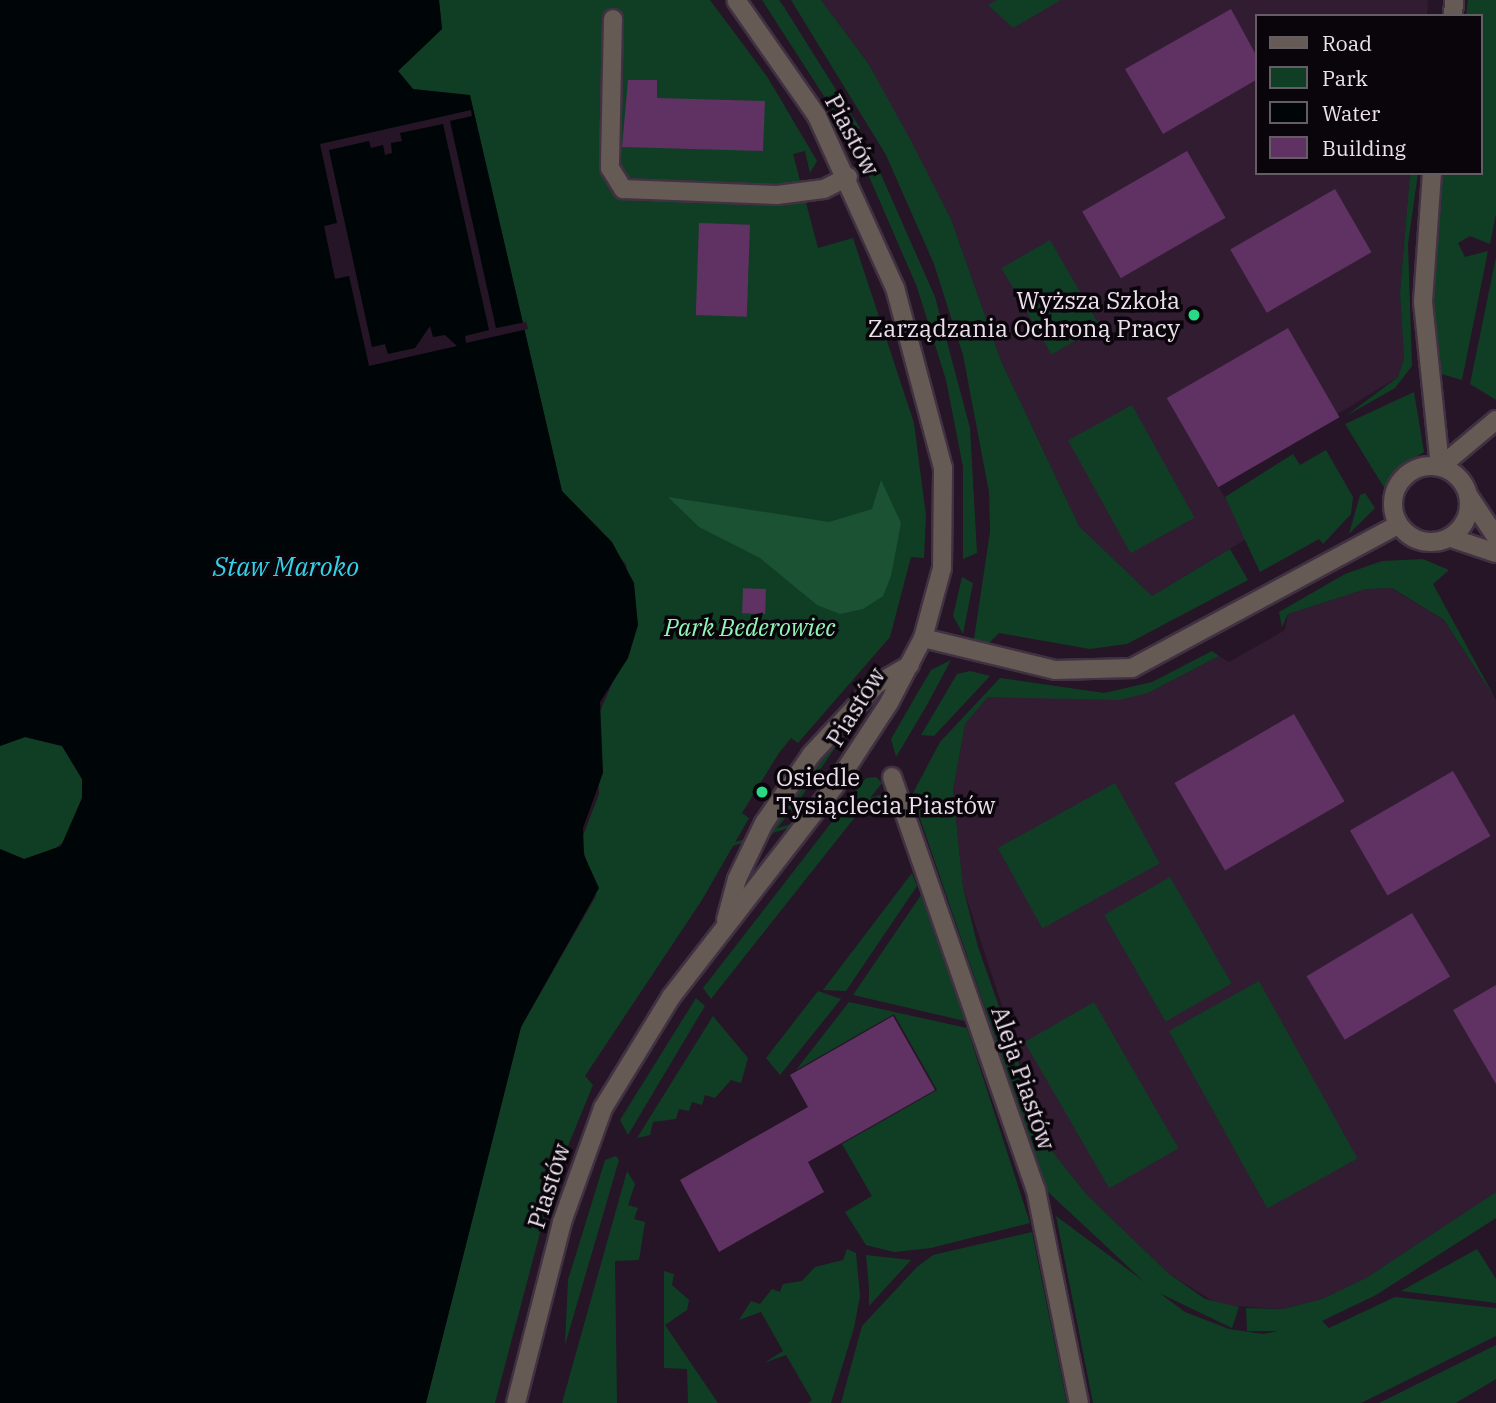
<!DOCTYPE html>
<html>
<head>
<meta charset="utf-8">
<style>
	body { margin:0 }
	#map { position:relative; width:1496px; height:1403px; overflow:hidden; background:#251526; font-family:"IBM Plex Serif",serif }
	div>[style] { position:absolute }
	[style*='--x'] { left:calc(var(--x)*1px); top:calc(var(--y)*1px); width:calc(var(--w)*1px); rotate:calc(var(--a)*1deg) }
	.built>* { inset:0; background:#311c32 }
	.green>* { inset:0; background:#103e25; transform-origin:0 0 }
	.forest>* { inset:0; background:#1a5233 }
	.water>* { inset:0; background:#000507 }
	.pier>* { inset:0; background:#251526 }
	.building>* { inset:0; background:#603163; transform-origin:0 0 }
	.roads { filter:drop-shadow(2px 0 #413142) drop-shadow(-2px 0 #413142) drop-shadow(0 2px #413142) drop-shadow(0 -2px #413142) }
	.minor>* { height:18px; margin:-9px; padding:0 9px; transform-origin:9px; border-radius:9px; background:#655a54 }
	.minor>.ring { margin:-9px; padding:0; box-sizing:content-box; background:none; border:18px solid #655a54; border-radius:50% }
	.dots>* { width:19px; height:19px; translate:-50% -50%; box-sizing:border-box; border:4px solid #0a050b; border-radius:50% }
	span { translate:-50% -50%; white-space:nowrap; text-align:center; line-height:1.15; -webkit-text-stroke:7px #0a050b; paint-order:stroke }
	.street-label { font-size:24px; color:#ebe0ec }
	.poi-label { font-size:24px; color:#ebe0ec }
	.right { translate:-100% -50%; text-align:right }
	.left { translate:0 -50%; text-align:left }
	.park-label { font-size:24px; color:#92f7b9; font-style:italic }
	.water-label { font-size:26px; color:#33d4e9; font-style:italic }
	.legend { position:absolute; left:1255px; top:14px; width:228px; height:161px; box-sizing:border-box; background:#0a050b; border:2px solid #645d65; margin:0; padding:9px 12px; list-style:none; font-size:21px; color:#ebe0ec }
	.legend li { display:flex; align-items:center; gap:14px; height:35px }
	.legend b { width:35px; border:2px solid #645d65 }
</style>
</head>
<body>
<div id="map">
	<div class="built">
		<div style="clip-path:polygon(821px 0,1428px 0,1427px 16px,1256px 16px,1256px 173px,1410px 173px,1400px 293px,1404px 359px,1398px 377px,1219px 487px,1248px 538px,1152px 596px,1079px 526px,1001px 361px,951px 219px,868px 63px)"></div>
		<div style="clip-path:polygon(1391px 588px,1444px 620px,1496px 700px,1496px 1192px,1366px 1278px,1322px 1299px,1283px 1309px,1219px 1305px,1168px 1273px,1087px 1195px,1048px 1146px,963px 887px,953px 791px,965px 724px,988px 697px,1000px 694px,1148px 693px,1219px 656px,1229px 662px,1266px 641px,1285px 630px,1288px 614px,1366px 589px)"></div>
	</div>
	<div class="green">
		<div style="clip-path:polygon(439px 0,710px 0,768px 78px,817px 161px,810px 173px,805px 151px,793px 154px,818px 248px,853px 238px,914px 423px,926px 516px,924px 558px,911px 557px,890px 637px,798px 743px,791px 738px,779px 753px,742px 813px,749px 818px,702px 900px,585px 1076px,593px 1085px,554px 1180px,495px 1403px,426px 1403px,521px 1027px,596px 896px,581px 841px,599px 794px,597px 718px,638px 625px,626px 564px,562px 491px,470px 96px,413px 89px,398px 71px,442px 29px)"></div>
		<div style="clip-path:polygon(762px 0,779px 0,784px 7px,860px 128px,849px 135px)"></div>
		<div style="clip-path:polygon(791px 0,821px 0,868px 63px,910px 139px,951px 219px,1001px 361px,1079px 526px,1152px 596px,1230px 549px,1248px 580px,1127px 644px,1090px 649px,999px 633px,989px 643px,974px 639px,990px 532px,989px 492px,963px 355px,934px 264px,886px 155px)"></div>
		<div style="clip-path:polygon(997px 0,1061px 0,1013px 28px,988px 5px)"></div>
		<div style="clip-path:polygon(1468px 0,1496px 0,1496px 214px,1490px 244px,1470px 236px,1458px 243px,1465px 257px,1488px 251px,1462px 380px,1438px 373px,1433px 307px,1443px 173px,1480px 173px,1480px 16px,1466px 16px)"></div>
		<div style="clip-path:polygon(868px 145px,935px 297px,970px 428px,977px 553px,963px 559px,963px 467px,946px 380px,917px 287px,858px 151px)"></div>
		<div style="clip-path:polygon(1410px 173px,1418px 173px,1408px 244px,1412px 366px,1395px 388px,1346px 416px,1398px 377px,1404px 359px,1400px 293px)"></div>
		<div style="left:1050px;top:240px;width:100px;height:56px;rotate:60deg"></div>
		<div style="clip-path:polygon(1496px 257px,1496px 400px,1470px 384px)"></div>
		<div style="clip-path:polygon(1414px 392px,1424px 452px,1398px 468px,1385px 489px,1345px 424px)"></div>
		<div style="left:1132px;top:405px;width:129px;height:73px;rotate:61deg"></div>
		<div style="clip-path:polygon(1326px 450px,1353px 497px,1351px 514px,1323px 544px,1319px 539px,1260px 572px,1225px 497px,1293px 454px,1300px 465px)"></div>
		<div style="clip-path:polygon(1365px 493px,1375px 508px,1349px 534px,1360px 495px)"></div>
		<div style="clip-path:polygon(1423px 559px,1449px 570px,1433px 584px,1496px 700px,1444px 620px,1392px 588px,1366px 589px,1288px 614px,1282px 627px,1279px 612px,1345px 574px,1382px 561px)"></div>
		<div style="clip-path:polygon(962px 577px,973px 583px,963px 634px,953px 616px)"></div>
		<div style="clip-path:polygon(1212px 651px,1219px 656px,1148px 693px,1119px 700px,988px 697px,965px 724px,953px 791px,963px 887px,978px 947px,1048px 1146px,1087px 1195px,1168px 1273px,1205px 1299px,1239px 1307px,1232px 1328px,1153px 1290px,1048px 1192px,912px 795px,940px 742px,1000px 678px,1104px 693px,1152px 682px)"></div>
		<div style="clip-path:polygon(951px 660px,927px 705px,896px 757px,891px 739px,914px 699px,931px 670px)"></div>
		<div style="clip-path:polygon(970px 671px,990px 676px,934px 736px,921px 735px,957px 674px)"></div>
		<div style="clip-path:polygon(863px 707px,798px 802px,758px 852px,810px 767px)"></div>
		<div style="clip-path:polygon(25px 737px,62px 746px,82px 779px,82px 798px,71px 836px,44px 857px,24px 859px,0 849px,0 746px)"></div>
		<div style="clip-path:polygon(876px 777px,882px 783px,711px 999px,703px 988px,866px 778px)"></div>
		<div style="left:1115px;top:783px;width:92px;height:134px;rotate:61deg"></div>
		<div style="left:886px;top:793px;width:3px;height:272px;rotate:72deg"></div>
		<div style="clip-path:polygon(912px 873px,917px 886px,846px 991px,823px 990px)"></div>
		<div style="left:1170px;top:877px;width:123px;height:76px;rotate:60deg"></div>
		<div style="clip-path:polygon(921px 895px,965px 1021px,853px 995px)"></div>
		<div style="left:1259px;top:981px;width:203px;height:103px;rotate:61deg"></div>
		<div style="clip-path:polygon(818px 991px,841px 999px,780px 1075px,766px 1058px)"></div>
		<div style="clip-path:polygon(696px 998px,705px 1006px,628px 1135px,620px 1120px)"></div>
		<div style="clip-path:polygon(849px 1002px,967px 1028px,1030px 1223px,931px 1248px,894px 1252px,866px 1245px,845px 1212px,872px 1196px,842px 1144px,937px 1090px,894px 1014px,796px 1070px)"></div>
		<div style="left:1094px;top:1002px;width:169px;height:80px;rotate:60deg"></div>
		<div style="clip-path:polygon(713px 1016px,748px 1058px,741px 1083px,731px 1080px,715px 1098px,705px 1095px,702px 1105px,692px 1102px,689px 1111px,679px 1109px,676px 1119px,653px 1122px,650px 1135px,637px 1138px)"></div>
		<div style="clip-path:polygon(616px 1156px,619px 1160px,565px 1345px,568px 1280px,605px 1160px)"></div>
		<div style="clip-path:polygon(627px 1171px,635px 1184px,628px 1205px,638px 1208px,634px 1219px,645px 1222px,639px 1260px,615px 1261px,617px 1403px,562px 1403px)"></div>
		<div style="clip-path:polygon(1496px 1192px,1496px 1218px,1376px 1295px,1322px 1321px,1329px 1328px,1395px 1297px,1496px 1308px,1496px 1336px,1361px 1403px,1093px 1403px,1056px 1216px,1185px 1312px,1229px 1329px,1263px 1334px,1278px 1331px,1247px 1331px,1246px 1308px,1283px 1309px,1322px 1299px,1366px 1278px)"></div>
		<div style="clip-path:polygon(1032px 1232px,1067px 1403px,841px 1403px,862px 1326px,917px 1267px,933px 1255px)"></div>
		<div style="clip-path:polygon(847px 1249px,856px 1253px,860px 1296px,854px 1328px,831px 1403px,808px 1403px,812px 1400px,786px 1355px,764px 1363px,783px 1351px,761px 1312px,739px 1320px,751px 1301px,760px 1304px,772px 1289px,780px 1292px,783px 1284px,802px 1281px,815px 1267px,843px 1260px)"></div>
		<div style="clip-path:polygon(1477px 1249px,1496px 1279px,1496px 1303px,1401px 1291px)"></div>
		<div style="clip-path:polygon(866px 1255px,911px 1260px,869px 1306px,869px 1287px)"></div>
		<div style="clip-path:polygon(664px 1271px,674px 1274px,672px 1285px,689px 1300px,687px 1310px,665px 1325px,718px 1403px,688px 1403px,687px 1369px,664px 1368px)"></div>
		<div style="clip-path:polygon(1496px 1345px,1496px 1379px,1456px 1403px,1379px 1403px)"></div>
	</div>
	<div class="forest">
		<div style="clip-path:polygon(881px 480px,901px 523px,891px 576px,883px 596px,863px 609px,840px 614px,817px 605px,760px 558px,699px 527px,668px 497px,829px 522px,872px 509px)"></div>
	</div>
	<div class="water">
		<div style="clip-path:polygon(0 0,439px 0,442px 29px,398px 71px,413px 89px,470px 95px,562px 491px,612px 542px,634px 583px,638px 625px,628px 658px,600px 702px,603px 773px,583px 828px,584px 855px,599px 888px,521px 1027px,426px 1403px,0 1403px,0 849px,24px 859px,61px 846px,82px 798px,82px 779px,62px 746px,25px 737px,0 746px)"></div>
	</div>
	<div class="pier">
		<div style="clip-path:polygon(471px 110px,472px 116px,450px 121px,496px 328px,526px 322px,525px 316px,528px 329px,466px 343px,465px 336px,489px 330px,443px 124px,400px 133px,402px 141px,391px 143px,392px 153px,385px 155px,383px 145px,371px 148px,369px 141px,329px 150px,372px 347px,385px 344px,388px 354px,415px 348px,430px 326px,433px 337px,445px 335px,457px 346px,369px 366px,349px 276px,335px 279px,324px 226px,337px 223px,320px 144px)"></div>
	</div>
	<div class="building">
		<div style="clip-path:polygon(1231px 9px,1256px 55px,1256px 80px,1163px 134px,1125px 69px)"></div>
		<div style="clip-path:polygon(628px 80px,657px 80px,657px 98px,765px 101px,763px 151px,622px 147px)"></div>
		<div style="left:1187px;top:151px;width:77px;height:121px;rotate:60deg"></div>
		<div style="left:1335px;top:189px;width:73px;height:121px;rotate:60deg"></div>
		<div style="left:699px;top:223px;width:51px;height:92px;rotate:2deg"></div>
		<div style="left:1288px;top:328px;width:103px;height:140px;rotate:60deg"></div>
		<div style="left:766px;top:589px;width:25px;height:23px;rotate:92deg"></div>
		<div style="left:1294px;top:714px;width:101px;height:138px;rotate:60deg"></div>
		<div style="left:1453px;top:771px;width:75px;height:119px;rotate:60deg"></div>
		<div style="left:1412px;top:913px;width:74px;height:123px;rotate:59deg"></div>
		<div style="clip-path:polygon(1496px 985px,1496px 1084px,1453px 1010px)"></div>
		<div style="clip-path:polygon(893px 1016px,935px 1090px,808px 1162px,824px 1192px,719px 1252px,680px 1180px,808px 1107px,790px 1075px)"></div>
	</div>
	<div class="roads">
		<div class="minor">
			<div style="--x:1453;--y:16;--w:16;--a:-86"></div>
			<div style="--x:613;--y:19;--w:149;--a:91.2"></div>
			<div style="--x:610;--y:168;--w:25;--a:58"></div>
			<div style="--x:623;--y:189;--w:154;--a:2.2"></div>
			<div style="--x:777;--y:195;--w:47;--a:-7.3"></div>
			<div style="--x:824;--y:189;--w:27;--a:-27"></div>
			<div style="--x:1432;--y:173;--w:129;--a:94"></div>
			<div style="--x:1423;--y:302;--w:166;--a:84.1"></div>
			<div class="ring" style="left:1393px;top:466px;width:58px;height:58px"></div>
			<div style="--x:1440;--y:467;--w:73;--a:-40"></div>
			<div style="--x:1468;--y:495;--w:50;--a:56.3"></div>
			<div style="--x:1451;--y:538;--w:47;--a:18.4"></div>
			<div style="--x:923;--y:638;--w:136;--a:13.6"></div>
			<div style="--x:1055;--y:670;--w:77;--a:-1.5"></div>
			<div style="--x:1132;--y:668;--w:302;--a:-28.3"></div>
			<div style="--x:892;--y:777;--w:437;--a:70.8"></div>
			<div style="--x:1036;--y:1190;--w:217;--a:78.6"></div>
			<div style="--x:726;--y:920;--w:42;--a:-75"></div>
			<div style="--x:737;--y:879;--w:62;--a:-64.3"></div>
			<div style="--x:764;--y:823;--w:83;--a:-55.3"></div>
			<div style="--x:811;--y:755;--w:97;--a:-47.1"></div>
			<div style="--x:877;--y:684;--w:38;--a:-30"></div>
			<div style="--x:516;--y:1403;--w:187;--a:-75.7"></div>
			<div style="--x:562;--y:1222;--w:121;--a:-70.2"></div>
			<div style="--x:603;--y:1108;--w:130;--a:-58.5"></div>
			<div style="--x:671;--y:997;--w:266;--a:-52.2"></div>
			<div style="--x:834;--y:787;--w:100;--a:-56.8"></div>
			<div style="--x:889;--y:703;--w:73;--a:-62.4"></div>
			<div style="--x:923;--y:638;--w:73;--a:-74.8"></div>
			<div style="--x:942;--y:568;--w:100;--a:-89.4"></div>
			<div style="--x:943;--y:468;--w:186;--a:-104.9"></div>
			<div style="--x:895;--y:288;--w:189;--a:-114.4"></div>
			<div style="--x:817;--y:116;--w:141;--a:-124.9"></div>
		</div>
	</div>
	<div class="dots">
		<div style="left:1194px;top:315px;background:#2bd884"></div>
		<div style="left:762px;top:792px;background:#2bd884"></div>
	</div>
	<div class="street-label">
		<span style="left:852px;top:135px;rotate:62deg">Piastów</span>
		<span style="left:856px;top:707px;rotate:-58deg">Piastów</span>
		<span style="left:1023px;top:1078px;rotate:71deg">Aleja Piastów</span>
		<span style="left:549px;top:1186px;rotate:-72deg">Piastów</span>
	</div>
	<div class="poi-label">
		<span class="right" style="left:1180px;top:315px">Wyższa Szkoła<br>Zarządzania Ochroną Pracy</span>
		<span class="left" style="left:776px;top:792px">Osiedle<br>Tysiąclecia Piastów</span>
	</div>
	<div class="park-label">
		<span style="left:750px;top:628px">Park Bederowiec</span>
	</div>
	<div class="water-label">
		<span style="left:286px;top:567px">Staw Maroko</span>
	</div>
	<ul class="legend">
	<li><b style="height:9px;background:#655a54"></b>Road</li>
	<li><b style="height:19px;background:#103e25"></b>Park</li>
	<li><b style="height:19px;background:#000507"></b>Water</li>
	<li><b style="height:19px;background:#603163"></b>Building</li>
	</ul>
</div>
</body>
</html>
